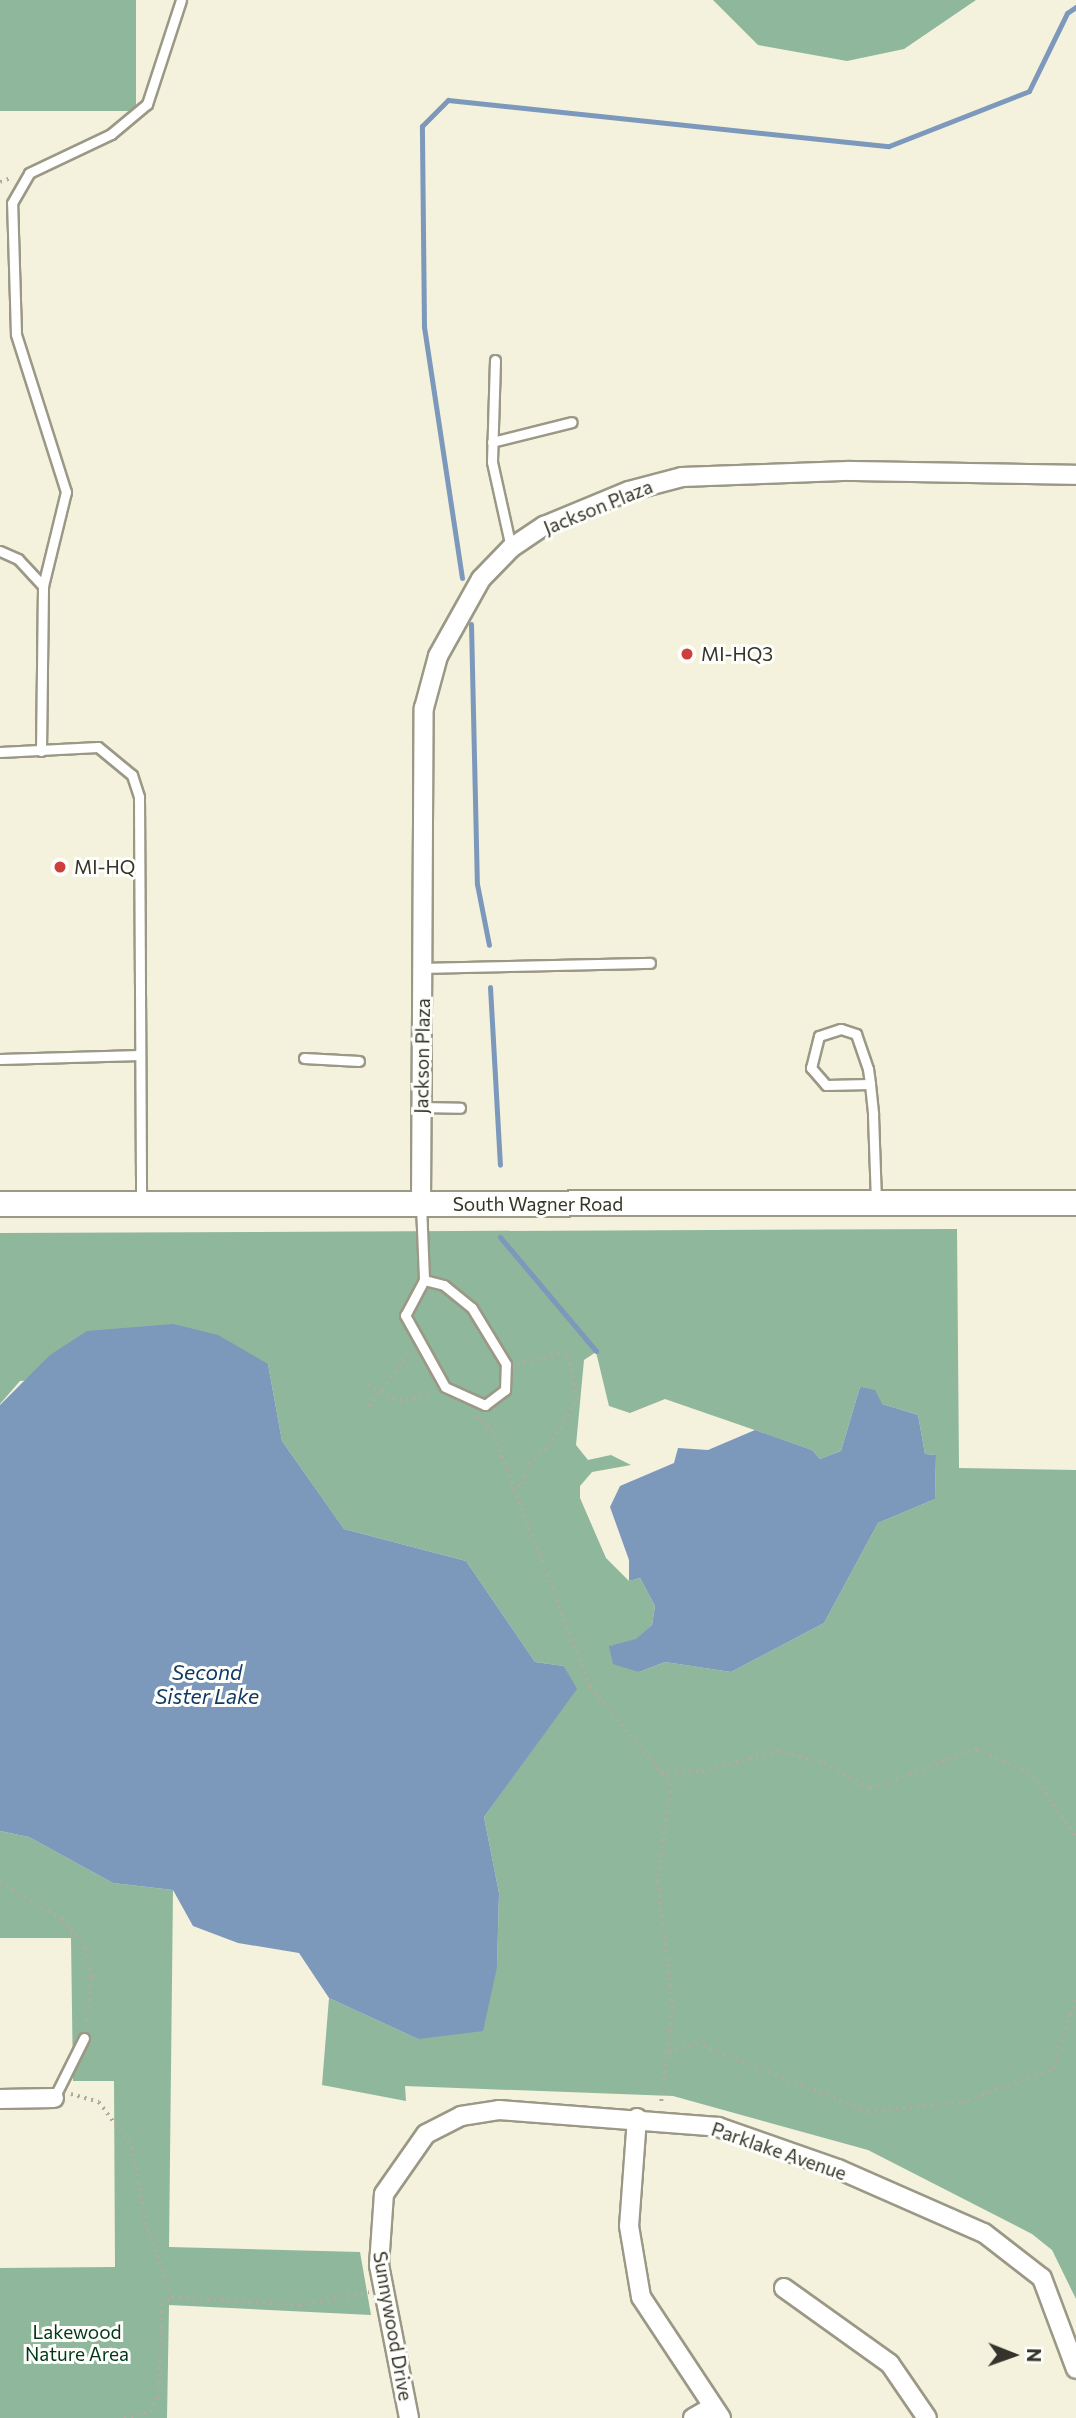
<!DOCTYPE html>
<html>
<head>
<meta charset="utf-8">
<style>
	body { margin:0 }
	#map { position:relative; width:1076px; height:2418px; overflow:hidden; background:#f4f1dd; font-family:Commissioner,sans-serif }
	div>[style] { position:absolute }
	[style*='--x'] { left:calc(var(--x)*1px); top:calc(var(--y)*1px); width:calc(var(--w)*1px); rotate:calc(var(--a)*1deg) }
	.forest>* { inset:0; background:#8eb79b; transform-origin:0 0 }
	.water>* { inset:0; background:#7c98bb }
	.stream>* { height:5px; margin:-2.5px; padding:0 2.5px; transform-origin:2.5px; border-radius:2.5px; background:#7c98bb }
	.path>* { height:3.5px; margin-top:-1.75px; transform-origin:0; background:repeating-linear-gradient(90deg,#afac9d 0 2px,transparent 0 7px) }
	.roads { filter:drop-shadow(2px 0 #9b9886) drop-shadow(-2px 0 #9b9886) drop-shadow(0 2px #9b9886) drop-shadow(0 -2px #9b9886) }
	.lane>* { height:9px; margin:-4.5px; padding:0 4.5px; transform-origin:4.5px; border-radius:4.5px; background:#fff }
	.street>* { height:18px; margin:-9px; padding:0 9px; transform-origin:9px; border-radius:9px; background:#fff }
	.secondary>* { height:24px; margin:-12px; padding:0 12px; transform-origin:12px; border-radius:12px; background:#fff }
	.dots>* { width:19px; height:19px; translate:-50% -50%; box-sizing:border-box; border:4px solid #fefefa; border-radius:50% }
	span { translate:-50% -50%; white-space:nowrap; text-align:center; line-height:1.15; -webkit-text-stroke:6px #fefefa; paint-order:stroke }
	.street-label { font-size:19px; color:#35342c }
	.poi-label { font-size:19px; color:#35342c }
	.left { translate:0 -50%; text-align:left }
	.park-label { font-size:19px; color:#00361b }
	.water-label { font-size:21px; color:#103966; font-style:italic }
	.north { position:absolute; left:978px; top:2320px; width:70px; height:70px; -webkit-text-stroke:5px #fefefa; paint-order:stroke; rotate:91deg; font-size:19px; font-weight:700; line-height:28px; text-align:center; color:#35342c }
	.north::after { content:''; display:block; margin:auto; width:24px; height:32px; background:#35342c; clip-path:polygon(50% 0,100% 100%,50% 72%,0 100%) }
</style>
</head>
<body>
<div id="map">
	<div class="forest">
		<div style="left:0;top:0;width:136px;height:111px"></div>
		<div style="clip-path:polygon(713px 0,976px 0,904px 49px,847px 61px,758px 45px)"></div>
		<div style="clip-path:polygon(evenodd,957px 1229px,959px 1468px,1076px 1470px,1076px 2299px,1052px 2250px,1032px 2234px,868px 2150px,673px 2096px,405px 2086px,406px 2101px,322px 2085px,329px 1998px,418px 2039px,497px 1967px,499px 1893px,484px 1817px,576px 1689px,564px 1666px,535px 1662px,466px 1561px,344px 1529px,282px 1441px,268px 1364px,20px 1381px,0 1404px,0 1233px,957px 1229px,596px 1352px,609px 1406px,630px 1413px,665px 1399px,812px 1450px,820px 1459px,841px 1451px,860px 1387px,882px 1404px,918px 1415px,925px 1454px,936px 1455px,935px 1499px,878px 1523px,824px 1623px,731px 1672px,665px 1662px,639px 1672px,610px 1646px,636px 1640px,652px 1625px,655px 1606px,640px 1578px,629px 1581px,606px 1558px,580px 1498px,580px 1486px,592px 1472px,631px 1465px,611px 1455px,588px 1460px,576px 1445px,584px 1360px,596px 1352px)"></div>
		<div style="clip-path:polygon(0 1831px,29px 1837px,113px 1883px,173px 1890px,169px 2247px,360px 2252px,371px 2315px,169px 2305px,167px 2418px,0 2418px,0 2268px,115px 2267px,114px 2081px,73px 2081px,71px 1938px,0 1938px)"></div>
	</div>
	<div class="water">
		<div style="clip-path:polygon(173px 1324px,218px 1335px,268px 1364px,282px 1441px,344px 1529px,466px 1561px,535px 1662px,564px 1666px,577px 1689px,484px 1817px,499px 1893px,497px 1967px,483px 2031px,418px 2039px,329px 1998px,299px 1953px,238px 1943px,193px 1926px,173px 1890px,113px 1883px,29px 1837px,0 1831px,0 1405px,50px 1355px,87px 1331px)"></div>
		<div style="clip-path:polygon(860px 1387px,875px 1390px,882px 1404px,918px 1415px,925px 1454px,936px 1455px,935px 1499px,878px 1523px,824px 1623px,731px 1672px,665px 1662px,639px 1672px,613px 1664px,609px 1646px,636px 1639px,652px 1625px,655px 1606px,640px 1578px,629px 1581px,629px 1560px,610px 1507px,620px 1486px,674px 1463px,678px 1448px,708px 1450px,755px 1430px,812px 1450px,820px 1459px,841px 1451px)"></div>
	</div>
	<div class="stream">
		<div style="--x:462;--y:578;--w:254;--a:-98.6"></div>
		<div style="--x:424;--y:327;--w:201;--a:-90.6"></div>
		<div style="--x:422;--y:126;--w:37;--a:-45"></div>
		<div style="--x:448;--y:100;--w:443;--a:6"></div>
		<div style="--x:889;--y:146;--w:150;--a:-21.4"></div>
		<div style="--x:1029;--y:91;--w:87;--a:-64"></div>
		<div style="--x:1067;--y:13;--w:11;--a:-34"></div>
		<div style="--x:471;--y:624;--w:260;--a:88.7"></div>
		<div style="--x:477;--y:884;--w:62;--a:78.9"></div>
		<div style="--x:490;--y:987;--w:178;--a:86.8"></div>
		<div style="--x:500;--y:1237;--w:149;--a:49.9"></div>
	</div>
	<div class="path">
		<div style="--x:0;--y:182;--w:12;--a:-20"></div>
		<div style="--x:368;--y:1385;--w:35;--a:27"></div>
		<div style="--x:399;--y:1401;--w:35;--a:-12"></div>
		<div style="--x:369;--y:1406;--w:68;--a:-52.8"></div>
		<div style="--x:477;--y:1416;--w:21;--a:43"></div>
		<div style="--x:492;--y:1430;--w:275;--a:69.1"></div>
		<div style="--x:590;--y:1687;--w:126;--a:50.1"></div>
		<div style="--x:671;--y:1784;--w:98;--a:97.6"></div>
		<div style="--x:658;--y:1881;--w:129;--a:83.3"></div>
		<div style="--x:673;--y:2009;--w:98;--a:97.1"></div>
		<div style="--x:511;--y:1489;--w:12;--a:-24"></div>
		<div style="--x:522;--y:1484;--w:21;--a:-71"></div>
		<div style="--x:529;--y:1464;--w:27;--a:-42"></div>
		<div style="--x:549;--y:1446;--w:55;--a:-59.2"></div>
		<div style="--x:577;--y:1399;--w:47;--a:-102.3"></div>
		<div style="--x:567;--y:1353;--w:50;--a:167.3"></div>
		<div style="--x:661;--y:1772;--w:41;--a:-1.4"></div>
		<div style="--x:702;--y:1771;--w:80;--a:-14.6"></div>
		<div style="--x:779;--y:1751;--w:48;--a:14.6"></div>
		<div style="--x:825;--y:1763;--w:52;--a:30"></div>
		<div style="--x:870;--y:1789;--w:114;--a:-20.5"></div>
		<div style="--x:977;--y:1749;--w:63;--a:25.3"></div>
		<div style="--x:1034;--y:1776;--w:74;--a:55.5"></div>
		<div style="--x:0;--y:1882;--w:72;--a:30.8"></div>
		<div style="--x:62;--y:1919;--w:38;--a:50"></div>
		<div style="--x:86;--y:1948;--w:31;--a:79"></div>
		<div style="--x:92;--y:1978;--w:49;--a:97"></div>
		<div style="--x:669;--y:2052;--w:29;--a:-18"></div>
		<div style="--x:697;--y:2043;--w:184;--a:22"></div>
		<div style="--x:868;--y:2112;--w:95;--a:-6.1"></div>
		<div style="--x:962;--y:2102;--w:97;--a:-19.9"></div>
		<div style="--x:1053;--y:2069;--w:76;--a:-72.3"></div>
		<div style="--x:71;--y:2094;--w:29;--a:16"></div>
		<div style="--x:99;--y:2102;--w:56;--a:53.7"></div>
		<div style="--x:132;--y:2147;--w:77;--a:79.6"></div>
		<div style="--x:146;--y:2223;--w:78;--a:70.6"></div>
		<div style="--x:124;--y:2418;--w:27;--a:-13"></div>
		<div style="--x:150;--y:2412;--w:17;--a:-62"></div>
		<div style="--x:158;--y:2397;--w:92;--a:-87.5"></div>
		<div style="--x:162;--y:2305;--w:13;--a:-39"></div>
		<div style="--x:172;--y:2297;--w:127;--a:3.6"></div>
		<div style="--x:299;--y:2305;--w:71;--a:-10.5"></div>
	</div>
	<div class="roads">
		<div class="lane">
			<div style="--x:495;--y:360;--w:102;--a:91.7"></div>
			<div style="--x:492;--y:462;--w:88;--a:77.5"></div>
			<div style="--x:492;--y:442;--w:82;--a:-14"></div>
			<div style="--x:0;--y:551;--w:20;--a:24"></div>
			<div style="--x:18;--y:559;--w:37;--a:47"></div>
			<div style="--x:41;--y:751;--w:165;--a:-89.3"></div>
			<div style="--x:43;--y:586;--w:97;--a:-76.3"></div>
			<div style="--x:66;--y:492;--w:166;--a:-107.6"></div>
			<div style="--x:16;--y:334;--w:131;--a:-91.7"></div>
			<div style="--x:12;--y:203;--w:34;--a:-60"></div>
			<div style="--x:29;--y:173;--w:91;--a:-25.4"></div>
			<div style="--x:111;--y:134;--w:47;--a:-39.8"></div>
			<div style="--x:147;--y:104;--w:109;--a:-71.9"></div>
			<div style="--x:0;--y:752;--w:98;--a:-2.9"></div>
			<div style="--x:98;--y:747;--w:44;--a:39.5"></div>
			<div style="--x:132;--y:775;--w:23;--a:72"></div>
			<div style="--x:139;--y:797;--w:405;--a:89.7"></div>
			<div style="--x:424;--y:968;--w:226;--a:-1.3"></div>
			<div style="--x:304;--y:1058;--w:55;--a:3.1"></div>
			<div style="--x:0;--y:1059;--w:140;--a:-1.6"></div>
			<div style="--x:870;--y:1084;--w:44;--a:178.7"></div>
			<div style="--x:826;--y:1085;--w:23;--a:-131"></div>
			<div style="--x:811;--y:1068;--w:33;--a:-76"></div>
			<div style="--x:819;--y:1036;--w:23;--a:-18"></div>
			<div style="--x:841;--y:1029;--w:16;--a:18"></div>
			<div style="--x:856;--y:1034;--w:37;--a:71"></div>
			<div style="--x:868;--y:1069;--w:15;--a:82"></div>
			<div style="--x:870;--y:1084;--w:31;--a:84"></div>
			<div style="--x:873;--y:1115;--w:87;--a:88"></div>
			<div style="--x:421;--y:1107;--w:39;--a:1"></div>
			<div style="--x:421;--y:1204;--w:76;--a:87.7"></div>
			<div style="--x:424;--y:1280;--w:40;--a:118"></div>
			<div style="--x:405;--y:1315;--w:82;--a:60.9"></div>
			<div style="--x:445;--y:1387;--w:44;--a:24.2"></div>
			<div style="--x:485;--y:1405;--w:25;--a:-37"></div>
			<div style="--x:505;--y:1390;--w:26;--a:-88"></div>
			<div style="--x:506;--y:1364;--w:66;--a:-121.3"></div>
			<div style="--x:472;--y:1308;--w:36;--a:-141"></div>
			<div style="--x:444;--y:1285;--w:21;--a:-166"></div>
			<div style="--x:54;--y:2098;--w:67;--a:-63.4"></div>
		</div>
		<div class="street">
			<div style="--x:421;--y:1204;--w:496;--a:-89.7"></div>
			<div style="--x:424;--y:708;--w:54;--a:-74.9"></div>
			<div style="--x:438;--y:656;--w:88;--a:-60.8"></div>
			<div style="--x:481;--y:579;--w:43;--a:-45.9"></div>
			<div style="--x:511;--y:548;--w:40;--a:-34"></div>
			<div style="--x:544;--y:526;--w:92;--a:-22.4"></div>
			<div style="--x:629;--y:491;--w:55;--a:-14.8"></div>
			<div style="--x:682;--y:477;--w:167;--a:-2.1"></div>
			<div style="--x:849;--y:471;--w:227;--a:1"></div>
			<div style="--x:0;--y:2099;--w:54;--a:-1.1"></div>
			<div style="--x:637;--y:2118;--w:108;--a:94.2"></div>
			<div style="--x:629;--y:2226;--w:72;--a:80.4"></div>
			<div style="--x:641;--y:2297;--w:145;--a:56.5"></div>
			<div style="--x:784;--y:2288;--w:130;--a:35.6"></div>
			<div style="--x:890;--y:2364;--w:65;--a:55.6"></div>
			<div style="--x:409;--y:2418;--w:156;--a:-101.1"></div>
			<div style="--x:379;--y:2265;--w:71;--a:-86"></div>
			<div style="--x:384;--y:2194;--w:73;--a:-55"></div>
			<div style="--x:426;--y:2134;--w:39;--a:-27"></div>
			<div style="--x:461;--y:2116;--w:38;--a:-9"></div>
			<div style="--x:499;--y:2110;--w:220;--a:4.4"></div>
			<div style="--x:718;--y:2127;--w:127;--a:19.3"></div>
			<div style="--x:838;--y:2169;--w:159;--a:23.7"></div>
			<div style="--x:984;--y:2233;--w:73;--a:37.8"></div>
			<div style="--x:1042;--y:2278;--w:97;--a:69.5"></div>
			<div style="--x:693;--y:2418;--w:22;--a:-30"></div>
		</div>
		<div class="secondary">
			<div style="--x:0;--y:1204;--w:1076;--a:-0.05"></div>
		</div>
	</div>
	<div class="dots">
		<div style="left:687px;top:654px;background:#cd3e3c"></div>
		<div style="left:60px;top:867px;background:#cd3e3c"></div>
	</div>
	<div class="street-label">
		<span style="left:598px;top:507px;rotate:-22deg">Jackson Plaza</span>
		<span style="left:422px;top:1056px;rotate:-89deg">Jackson Plaza</span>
		<span style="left:538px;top:1204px">South Wagner Road</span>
		<span style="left:779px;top:2151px;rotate:19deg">Parklake Avenue</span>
		<span style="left:393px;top:2326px;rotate:80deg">Sunnywood Drive</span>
	</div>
	<div class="poi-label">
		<span class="left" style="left:701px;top:654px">MI-HQ3</span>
		<span class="left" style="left:74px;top:867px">MI-HQ</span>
	</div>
	<div class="park-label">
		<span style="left:77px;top:2343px">Lakewood<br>Nature Area</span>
	</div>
	<div class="water-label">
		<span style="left:207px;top:1684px">Second<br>Sister Lake</span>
	</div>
	<div class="north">N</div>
</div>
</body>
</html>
